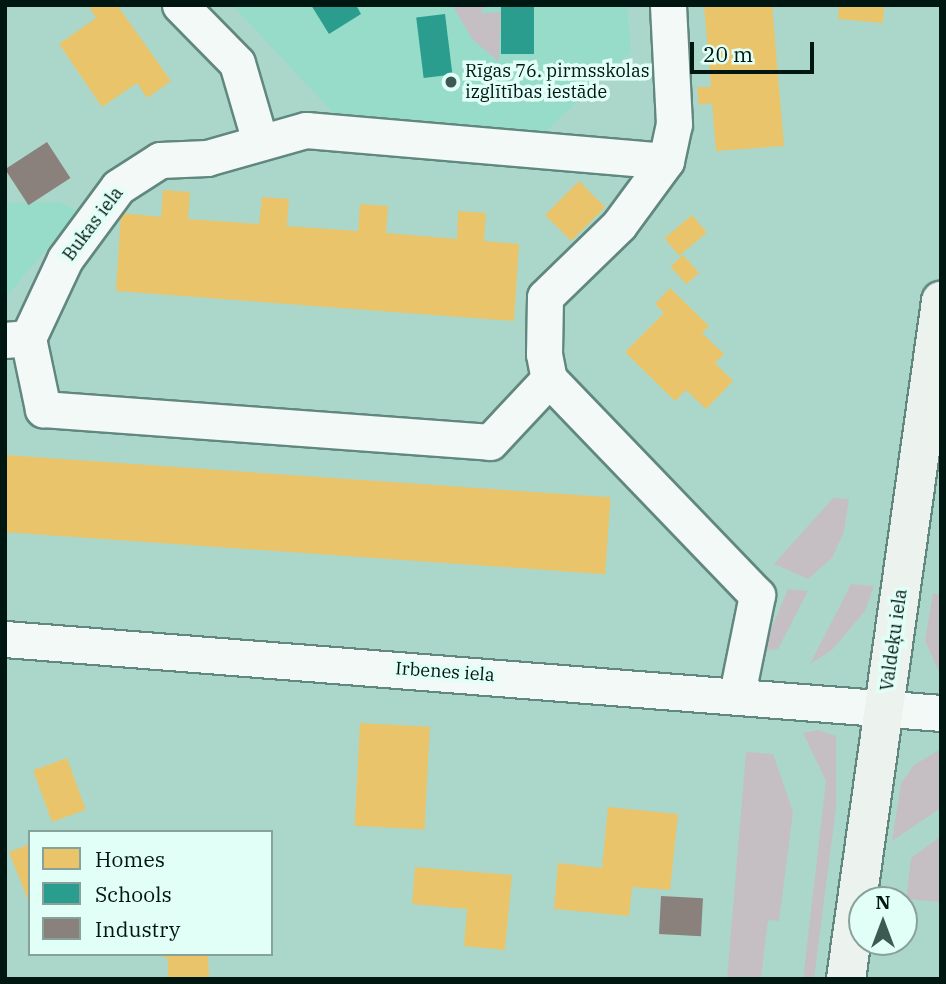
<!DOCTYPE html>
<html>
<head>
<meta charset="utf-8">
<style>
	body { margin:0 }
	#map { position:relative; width:946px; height:984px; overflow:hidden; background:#abd7cb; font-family:"IBM Plex Serif",serif }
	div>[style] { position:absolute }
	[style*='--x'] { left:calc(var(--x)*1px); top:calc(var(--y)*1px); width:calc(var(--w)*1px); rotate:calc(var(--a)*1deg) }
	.built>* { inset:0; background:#97dcc9 }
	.green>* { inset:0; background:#c5bfc3 }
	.homes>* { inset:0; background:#e9c46a; transform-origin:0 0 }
	.schools>* { inset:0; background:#2a9d8f; transform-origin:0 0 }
	.industry>* { inset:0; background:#8a817c; transform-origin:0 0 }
	.roads { filter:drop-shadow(2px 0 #61877f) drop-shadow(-2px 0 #61877f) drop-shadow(0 2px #61877f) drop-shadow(0 -2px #61877f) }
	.street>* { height:35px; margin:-17.5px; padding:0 17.5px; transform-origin:17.5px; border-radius:17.5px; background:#f2f9f7 }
	.secondary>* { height:38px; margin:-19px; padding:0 19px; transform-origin:19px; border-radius:19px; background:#ecf2ee }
	.dots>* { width:19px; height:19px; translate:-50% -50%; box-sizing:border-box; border:4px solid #e1fff6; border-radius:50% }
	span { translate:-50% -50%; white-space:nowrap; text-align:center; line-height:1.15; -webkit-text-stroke:7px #e1fff6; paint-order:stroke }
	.poi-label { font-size:18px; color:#001610 }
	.left { translate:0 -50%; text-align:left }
	.street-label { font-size:18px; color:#001610 }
	.frame { position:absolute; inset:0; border:7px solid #001610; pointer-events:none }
	.legend { position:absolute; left:28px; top:830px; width:245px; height:126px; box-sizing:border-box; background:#e1fff6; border:2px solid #87a29a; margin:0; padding:9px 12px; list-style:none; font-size:21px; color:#001610 }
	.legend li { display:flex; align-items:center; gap:14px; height:35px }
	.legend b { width:35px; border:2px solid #87a29a }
	.north { position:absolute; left:848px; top:886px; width:70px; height:70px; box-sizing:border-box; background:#e1fff6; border:2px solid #87a29a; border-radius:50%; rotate:0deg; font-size:19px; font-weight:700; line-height:28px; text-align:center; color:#001610 }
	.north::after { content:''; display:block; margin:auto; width:24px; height:32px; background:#3c5a51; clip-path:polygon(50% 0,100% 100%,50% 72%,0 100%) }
	.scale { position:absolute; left:690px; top:42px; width:124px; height:32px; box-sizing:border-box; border:4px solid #001610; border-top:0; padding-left:9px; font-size:21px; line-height:24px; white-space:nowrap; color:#001610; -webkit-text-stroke:5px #e1fff6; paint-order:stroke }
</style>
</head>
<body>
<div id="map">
	<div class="built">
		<div style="clip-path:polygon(232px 5px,627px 5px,631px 52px,544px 133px,333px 113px)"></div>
		<div style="clip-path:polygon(59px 202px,79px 211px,5px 298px,5px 203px)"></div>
	</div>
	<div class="green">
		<div style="clip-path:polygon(452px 5px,487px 5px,480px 13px,501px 12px,499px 62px,473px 40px)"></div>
		<div style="clip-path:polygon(833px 498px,849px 499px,844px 532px,832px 558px,808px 579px,774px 564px)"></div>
		<div style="clip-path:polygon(851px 584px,874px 586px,865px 611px,832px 650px,810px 664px)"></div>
		<div style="clip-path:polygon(788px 589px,808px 591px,778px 649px,762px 651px)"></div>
		<div style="clip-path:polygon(933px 593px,941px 595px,941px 676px,925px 641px)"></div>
		<div style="clip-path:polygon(818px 730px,836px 736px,836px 808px,814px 979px,803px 979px,826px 781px,803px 733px)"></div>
		<div style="clip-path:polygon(941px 749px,941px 808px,892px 841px,901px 783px,914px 765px)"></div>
		<div style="clip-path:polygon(746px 752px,773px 754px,793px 812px,779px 921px,768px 920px,761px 979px,727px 979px)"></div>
		<div style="clip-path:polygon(941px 836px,941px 902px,906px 899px,911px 858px)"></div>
	</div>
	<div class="homes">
		<div style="clip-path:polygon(88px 5px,117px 5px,171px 81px,147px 98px,137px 83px,102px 107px,59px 44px,96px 18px)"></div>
		<div style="clip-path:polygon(704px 5px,772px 5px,784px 146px,716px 151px,712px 103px,699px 105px,697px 87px,711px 87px)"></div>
		<div style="clip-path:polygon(839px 5px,884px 5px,883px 23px,838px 19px)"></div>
		<div style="left:579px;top:181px;width:37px;height:48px;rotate:45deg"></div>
		<div style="clip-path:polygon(163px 190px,190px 192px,188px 219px,259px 224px,262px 197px,289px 199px,287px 226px,358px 231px,360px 204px,388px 206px,386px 233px,457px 239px,458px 211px,486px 213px,484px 241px,519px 244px,514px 321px,116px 291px,121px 213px,161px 217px)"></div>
		<div style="left:692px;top:215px;width:23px;height:36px;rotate:50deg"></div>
		<div style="left:683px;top:255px;width:24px;height:17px;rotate:48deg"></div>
		<div style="clip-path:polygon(670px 288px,709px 326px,702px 333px,724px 354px,715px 363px,733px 381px,706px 409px,686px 390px,675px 401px,625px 352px,664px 313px,655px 304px)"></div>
		<div style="left:5px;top:455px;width:607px;height:77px;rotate:4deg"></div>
		<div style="left:360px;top:723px;width:70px;height:103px;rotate:3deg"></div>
		<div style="left:67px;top:758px;width:55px;height:36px;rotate:70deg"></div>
		<div style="clip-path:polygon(608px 807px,678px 814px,670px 890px,632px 887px,629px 916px,554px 909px,558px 863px,602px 868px)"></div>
		<div style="clip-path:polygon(30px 844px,30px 905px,9px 852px)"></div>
		<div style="clip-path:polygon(415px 867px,512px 875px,505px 950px,464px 946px,467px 909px,412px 904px)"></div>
		<div style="clip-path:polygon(158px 954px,208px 954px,209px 979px,168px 979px,168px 959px)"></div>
	</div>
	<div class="schools">
		<div style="clip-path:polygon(311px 5px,356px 5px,361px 14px,329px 34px)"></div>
		<div style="left:501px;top:5px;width:33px;height:49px"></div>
		<div style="left:445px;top:14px;width:61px;height:29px;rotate:83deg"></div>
	</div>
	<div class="industry">
		<div style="left:47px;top:142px;width:43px;height:50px;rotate:57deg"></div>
		<div style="left:661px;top:896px;width:42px;height:38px;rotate:3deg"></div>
	</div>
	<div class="roads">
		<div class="street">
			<div style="--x:180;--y:5;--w:81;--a:45.5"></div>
			<div style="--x:237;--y:63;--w:78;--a:73.7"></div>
			<div style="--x:666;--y:161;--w:79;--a:126.3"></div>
			<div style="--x:619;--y:225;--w:103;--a:135.8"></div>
			<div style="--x:545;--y:297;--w:57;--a:91"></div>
			<div style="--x:544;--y:354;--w:25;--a:79"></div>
			<div style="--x:549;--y:379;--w:300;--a:46.1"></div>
			<div style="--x:757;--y:595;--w:101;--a:101.4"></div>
			<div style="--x:28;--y:338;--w:73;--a:78.1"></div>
			<div style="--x:43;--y:409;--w:448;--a:4.2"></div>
			<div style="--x:490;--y:442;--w:86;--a:-46.9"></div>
			<div style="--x:5;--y:340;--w:23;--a:-5"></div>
			<div style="--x:28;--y:338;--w:87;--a:-64.9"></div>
			<div style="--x:65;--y:259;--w:89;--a:-53.6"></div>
			<div style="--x:118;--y:187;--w:50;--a:-32.7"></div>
			<div style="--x:160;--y:160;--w:47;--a:-2.4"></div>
			<div style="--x:207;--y:158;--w:103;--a:-15.8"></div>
			<div style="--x:306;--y:130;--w:361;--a:4.9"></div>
			<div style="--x:666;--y:161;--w:38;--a:-78"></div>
			<div style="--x:674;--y:124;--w:119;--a:-92.9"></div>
			<div style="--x:5;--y:639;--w:939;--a:4.52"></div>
		</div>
		<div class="secondary">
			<div style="--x:846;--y:979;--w:685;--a:-82.02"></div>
		</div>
	</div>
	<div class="dots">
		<div style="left:451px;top:82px;background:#3c5a51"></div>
	</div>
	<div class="poi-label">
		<span class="left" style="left:465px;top:82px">Rīgas 76. pirmsskolas<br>izglītības iestāde</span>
	</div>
	<div class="street-label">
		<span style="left:93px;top:224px;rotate:-53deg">Bukas iela</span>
		<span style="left:894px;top:640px;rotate:-82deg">Valdeķu iela</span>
		<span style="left:445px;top:672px;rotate:4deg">Irbenes iela</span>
	</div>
	<div class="frame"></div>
	<ul class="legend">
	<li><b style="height:19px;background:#e9c46a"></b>Homes</li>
	<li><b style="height:19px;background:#2a9d8f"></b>Schools</li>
	<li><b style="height:19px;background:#8a817c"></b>Industry</li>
	</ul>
	<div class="north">N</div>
	<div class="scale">20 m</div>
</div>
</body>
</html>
